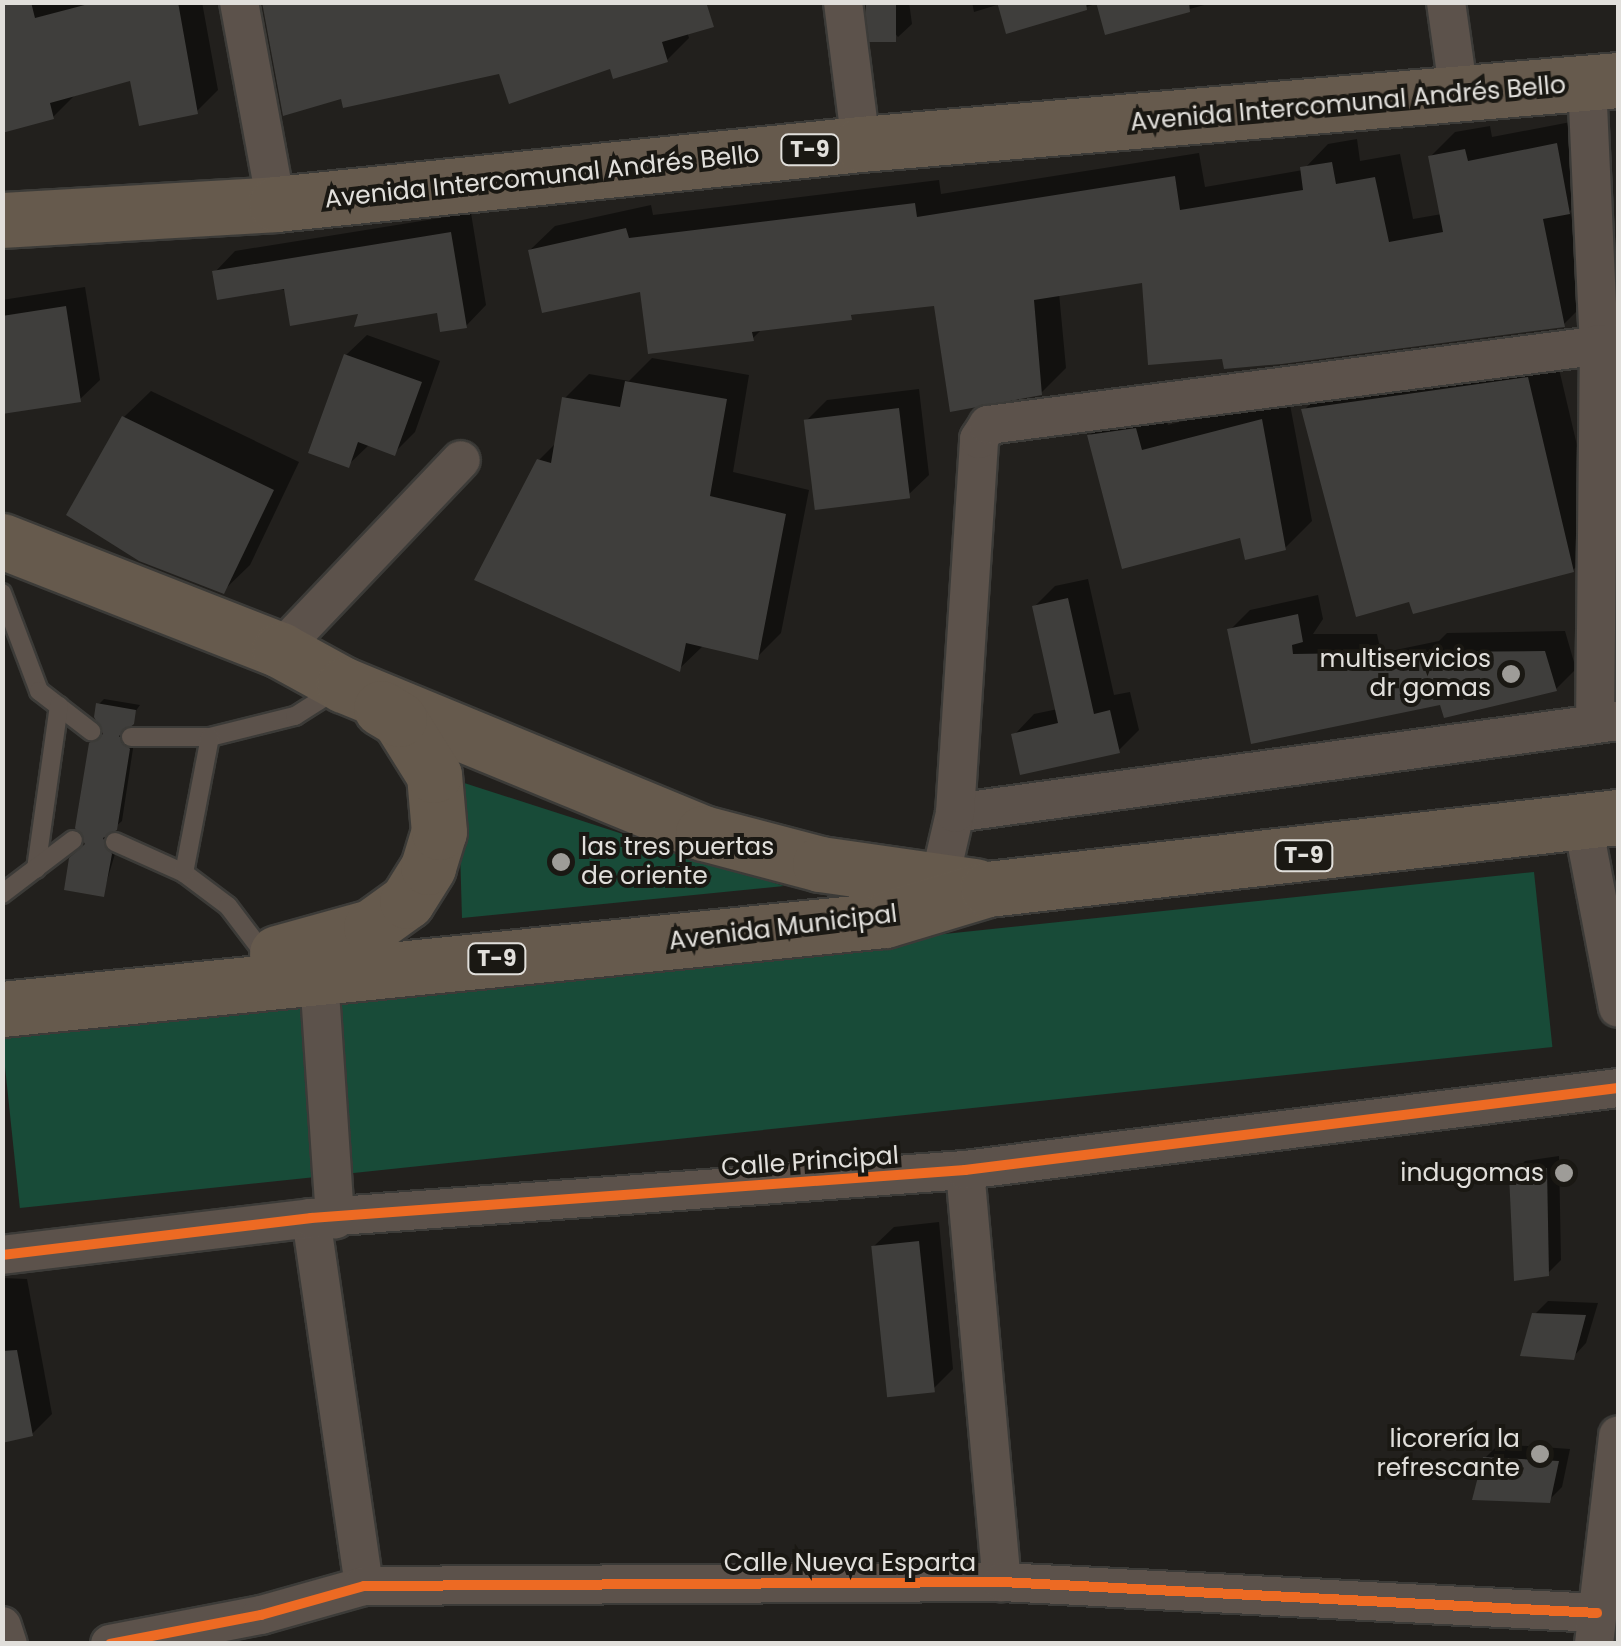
<!DOCTYPE html>
<html>
<head>
<meta charset="utf-8">
<style>
	body { margin:0 }
	#map { position:relative; width:1621px; height:1646px; overflow:hidden; background:#22201d; font-family:Poppins,sans-serif }
	div>[style] { position:absolute }
	[style*='--x'] { left:calc(var(--x)*1px); top:calc(var(--y)*1px); width:calc(var(--w)*1px); rotate:calc(var(--a)*1deg) }
	.green>* { inset:0; background:#184b38; transform-origin:0 0 }
	.shadow>* { inset:0; background:#0007 }
	.building>* { inset:0; background:#3f3e3c; transform-origin:0 0 }
	.roads { filter:drop-shadow(2px 0 #3c3b38) drop-shadow(-2px 0 #3c3b38) drop-shadow(0 2px #3c3b38) drop-shadow(0 -2px #3c3b38) }
	.service>* { height:18px; margin:-9px; padding:0 9px; transform-origin:9px; border-radius:9px; background:#5c524b }
	.minor>* { height:38px; margin:-19px; padding:0 19px; transform-origin:19px; border-radius:19px; background:#5c524b }
	.trunk>* { height:55px; margin:-27.5px; padding:0 27.5px; transform-origin:27.5px; border-radius:27.5px; background:#665a4d }
	.cycleway>* { height:10px; margin:-5px; padding:0 5px; transform-origin:5px; border-radius:5px; background:#ed6a23 }
	.dots>* { width:28px; height:28px; translate:-50% -50%; box-sizing:border-box; border:5px solid #1a1813; border-radius:50% }
	span { translate:-50% -50%; white-space:nowrap; text-align:center; line-height:1.15; -webkit-text-stroke:8px #1a1813; paint-order:stroke }
	.shield-label span { padding:2px 8px; background:#1a1813; border:2px solid; border-radius:8px; -webkit-text-stroke-width:0 }
	.shield-label { font-size:22px; color:#e1dfdb; font-weight:700 }
	.street-label { font-size:25px; color:#e1dfdb }
	.poi-label { font-size:25px; color:#e1dfdb }
	.right { translate:-100% -50%; text-align:right }
	.left { translate:0 -50%; text-align:left }
	.frame { position:absolute; inset:0; border:5px solid #e1dfdb; pointer-events:none }
</style>
</head>
<body>
<div id="map">
	<div class="green">
		<div style="clip-path:polygon(458px 781px,784px 886px,462px 918px)"></div>
		<div style="left:1534px;top:872px;width:176px;height:1541px;rotate:84deg"></div>
	</div>
	<div class="shadow">
		<div style="clip-path:polygon(8px 2px,202px 2px,218px 90px,197px 111px,132px 78px,74px 96px,53px 117px)"></div>
		<div style="clip-path:polygon(678px 2px,689px 38px,667px 60px,615px 76px)"></div>
		<div style="clip-path:polygon(868px 2px,909px 2px,912px 24px,898px 37px)"></div>
		<div style="clip-path:polygon(972px 2px,1215px 2px,1107px 32px,1099px 3px,1008px 31px,1000px 4px,974px 12px)"></div>
		<div style="clip-path:polygon(1581px 120px,1594px 187px,1570px 211px,1588px 300px,1563px 325px,1144px 280px,1059px 293px,1066px 368px,1041px 393px,936px 303px,763px 328px,752px 339px,642px 289px,530px 250px,555px 226px,651px 205px,653px 215px,939px 180px,941px 194px,1199px 153px,1205px 187px,1303px 170px,1328px 144px,1357px 139px,1360px 161px,1400px 154px,1413px 219px,1442px 214px,1430px 157px,1455px 132px,1490px 126px,1492px 137px)"></div>
		<div style="clip-path:polygon(471px 213px,486px 305px,466px 326px,439px 310px,362px 311px,215px 272px,235px 251px)"></div>
		<div style="clip-path:polygon(85px 287px,100px 380px,79px 400px,2px 411px,2px 300px)"></div>
		<div style="clip-path:polygon(367px 335px,440px 361px,415px 432px,394px 453px,370px 444px,348px 465px,346px 355px)"></div>
		<div style="clip-path:polygon(1555px 352px,1600px 543px,1573px 570px,1304px 410px,1331px 383px)"></div>
		<div style="clip-path:polygon(652px 358px,749px 375px,733px 472px,809px 490px,781px 633px,757px 657px,704px 645px,679px 669px,539px 460px,557px 442px,565px 398px,589px 374px,629px 381px)"></div>
		<div style="clip-path:polygon(919px 389px,929px 475px,908px 495px,807px 420px,827px 400px)"></div>
		<div style="clip-path:polygon(151px 391px,299px 462px,250px 565px,223px 591px,124px 417px)"></div>
		<div style="clip-path:polygon(1288px 394px,1312px 521px,1285px 548px,1241px 535px,1089px 436px,1116px 409px,1162px 403px,1168px 425px)"></div>
		<div style="clip-path:polygon(1088px 579px,1114px 695px,1130px 692px,1139px 730px,1119px 750px,1014px 735px,1034px 714px,1058px 709px,1035px 606px,1055px 586px)"></div>
		<div style="clip-path:polygon(1318px 595px,1323px 619px,1313px 634px,1377px 634px,1381px 653px,1439px 641px,1447px 633px,1565px 631px,1576px 669px,1556px 689px,1442px 702px,1253px 741px,1230px 630px,1250px 610px)"></div>
		<div style="clip-path:polygon(104px 699px,140px 705px,123px 729px,134px 742px,122px 821px,109px 832px,117px 847px,103px 894px,88px 844px,115px 728px,98px 705px)"></div>
		<div style="clip-path:polygon(1559px 1156px,1561px 1260px,1547px 1274px,1512px 1175px,1525px 1161px)"></div>
		<div style="clip-path:polygon(939px 1222px,953px 1369px,933px 1389px,873px 1247px,894px 1227px)"></div>
		<div style="clip-path:polygon(2px 1278px,27px 1279px,52px 1414px,32px 1434px,2px 1440px)"></div>
		<div style="clip-path:polygon(1548px 1301px,1598px 1303px,1586px 1343px,1573px 1357px,1535px 1314px)"></div>
		<div style="clip-path:polygon(1499px 1444px,1570px 1449px,1562px 1487px,1549px 1500px,1485px 1458px)"></div>
	</div>
	<div class="building">
		<div style="clip-path:polygon(2px 2px,31px 2px,35px 18px,96px 2px,178px 2px,198px 114px,139px 126px,130px 81px,50px 103px,54px 119px,2px 133px)"></div>
		<div style="clip-path:polygon(262px 2px,706px 2px,714px 27px,662px 42px,668px 62px,613px 79px,610px 69px,509px 104px,499px 74px,343px 108px,341px 99px,283px 116px)"></div>
		<div style="left:866px;top:2px;width:30px;height:40px"></div>
		<div style="clip-path:polygon(997px 2px,1086px 2px,1087px 10px,1006px 34px)"></div>
		<div style="clip-path:polygon(1096px 2px,1189px 2px,1190px 12px,1105px 35px)"></div>
		<div style="clip-path:polygon(1557px 143px,1570px 214px,1543px 219px,1565px 327px,1282px 364px,1224px 369px,1222px 359px,1148px 365px,1142px 283px,1034px 300px,1042px 395px,950px 412px,934px 306px,851px 315px,852px 320px,752px 332px,754px 341px,648px 354px,640px 292px,542px 313px,528px 250px,626px 228px,629px 238px,915px 203px,917px 217px,1175px 176px,1180px 210px,1303px 190px,1300px 167px,1332px 162px,1336px 184px,1375px 177px,1389px 242px,1443px 232px,1428px 156px,1465px 149px,1468px 161px)"></div>
		<div style="clip-path:polygon(451px 232px,467px 328px,440px 332px,437px 313px,354px 327px,358px 314px,290px 326px,284px 289px,217px 300px,212px 271px)"></div>
		<div style="clip-path:polygon(66px 306px,81px 402px,2px 414px,2px 316px)"></div>
		<div style="clip-path:polygon(344px 354px,422px 382px,395px 456px,358px 442px,349px 468px,308px 453px)"></div>
		<div style="clip-path:polygon(1528px 377px,1574px 572px,1413px 614px,1409px 602px,1356px 617px,1301px 409px)"></div>
		<div style="clip-path:polygon(625px 381px,727px 399px,710px 496px,786px 514px,758px 660px,686px 643px,680px 672px,474px 580px,537px 459px,551px 463px,562px 397px,620px 407px)"></div>
		<div style="left:899px;top:408px;width:91px;height:96px;rotate:83deg"></div>
		<div style="clip-path:polygon(122px 416px,274px 490px,224px 594px,139px 561px,66px 515px)"></div>
		<div style="clip-path:polygon(1262px 419px,1286px 550px,1245px 560px,1240px 538px,1122px 569px,1087px 435px,1136px 428px,1142px 450px)"></div>
		<div style="clip-path:polygon(1068px 598px,1094px 714px,1110px 710px,1120px 753px,1020px 775px,1011px 734px,1058px 723px,1032px 606px)"></div>
		<div style="clip-path:polygon(1298px 614px,1303px 642px,1292px 645px,1293px 654px,1358px 653px,1362px 671px,1426px 658px,1424px 652px,1545px 651px,1557px 691px,1444px 718px,1440px 705px,1251px 744px,1227px 629px)"></div>
		<div style="clip-path:polygon(96px 703px,136px 710px,134px 724px,119px 736px,130px 749px,117px 830px,103px 838px,112px 854px,104px 897px,64px 890px,69px 858px,85px 844px,75px 828px,89px 743px,103px 734px,94px 717px)"></div>
		<div style="clip-path:polygon(1547px 1168px,1549px 1276px,1514px 1281px,1509px 1174px)"></div>
		<div style="left:919px;top:1241px;width:152px;height:48px;rotate:84deg"></div>
		<div style="clip-path:polygon(1532px 1313px,1586px 1315px,1574px 1360px,1520px 1356px)"></div>
		<div style="clip-path:polygon(17px 1350px,33px 1436px,2px 1443px,2px 1351px)"></div>
		<div style="clip-path:polygon(1483px 1457px,1559px 1461px,1550px 1503px,1472px 1500px)"></div>
	</div>
	<div class="roads">
		<div class="service">
			<div style="--x:2;--y:593;--w:105;--a:69.3"></div>
			<div style="--x:39;--y:691;--w:66;--a:37.6"></div>
			<div style="--x:131;--y:737;--w:79;--a:0"></div>
			<div style="--x:210;--y:737;--w:88;--a:-13.9"></div>
			<div style="--x:295;--y:716;--w:49;--a:-32.4"></div>
			<div style="--x:115;--y:842;--w:76;--a:24.2"></div>
			<div style="--x:184;--y:873;--w:55;--a:36.9"></div>
			<div style="--x:228;--y:906;--w:61;--a:52.9"></div>
			<div style="--x:36;--y:869;--w:165;--a:-82"></div>
			<div style="--x:184;--y:873;--w:138;--a:-79.2"></div>
			<div style="--x:2;--y:894;--w:89;--a:-37.3"></div>
		</div>
		<div class="minor">
			<div style="--x:239;--y:2;--w:205;--a:79.6"></div>
			<div style="--x:843;--y:2;--w:143;--a:82.8"></div>
			<div style="--x:1446;--y:2;--w:94;--a:82"></div>
			<div style="--x:1587;--y:83;--w:261;--a:87.4"></div>
			<div style="--x:1599;--y:344;--w:379;--a:90.6"></div>
			<div style="--x:280;--y:650;--w:262;--a:-46.4"></div>
			<div style="--x:955;--y:813;--w:669;--a:-7.9"></div>
			<div style="--x:1582;--y:819;--w:192;--a:79.2"></div>
			<div style="--x:940;--y:878;--w:67;--a:-77"></div>
			<div style="--x:955;--y:813;--w:375;--a:-86.3"></div>
			<div style="--x:979;--y:439;--w:17;--a:-57"></div>
			<div style="--x:988;--y:425;--w:635;--a:-7.42"></div>
			<div style="--x:319;--y:977;--w:243;--a:86.2"></div>
			<div style="--x:965;--y:1170;--w:414;--a:84.9"></div>
			<div style="--x:311;--y:1218;--w:372;--a:81.8"></div>
			<div style="--x:2;--y:1255;--w:311;--a:-6.8"></div>
			<div style="--x:311;--y:1218;--w:656;--a:-4.2"></div>
			<div style="--x:965;--y:1170;--w:658;--a:-7.16"></div>
			<div style="--x:2;--y:1626;--w:19;--a:72"></div>
			<div style="--x:110;--y:1644;--w:154;--a:-10.9"></div>
			<div style="--x:261;--y:1615;--w:107;--a:-15.7"></div>
			<div style="--x:364;--y:1586;--w:638;--a:-0.36"></div>
			<div style="--x:1002;--y:1582;--w:596;--a:2.98"></div>
			<div style="--x:1594;--y:1644;--w:210;--a:-83.4"></div>
		</div>
		<div class="trunk">
			<div style="--x:2;--y:220;--w:274;--a:-3.3"></div>
			<div style="--x:276;--y:204;--w:588;--a:-5.86"></div>
			<div style="--x:861;--y:144;--w:760;--a:-4.83"></div>
			<div style="--x:2;--y:541;--w:299;--a:21.4"></div>
			<div style="--x:280;--y:650;--w:73;--a:28.7"></div>
			<div style="--x:344;--y:685;--w:388;--a:22.4"></div>
			<div style="--x:703;--y:833;--w:121;--a:14.8"></div>
			<div style="--x:820;--y:864;--w:157;--a:8.1"></div>
			<div style="--x:277;--y:953;--w:98;--a:-15.5"></div>
			<div style="--x:371;--y:927;--w:44;--a:-35.8"></div>
			<div style="--x:407;--y:901;--w:40;--a:-58"></div>
			<div style="--x:428;--y:867;--w:37;--a:-73"></div>
			<div style="--x:439;--y:832;--w:57;--a:-95"></div>
			<div style="--x:434;--y:775;--w:66;--a:-122"></div>
			<div style="--x:399;--y:719;--w:21;--a:-149"></div>
			<div style="--x:2;--y:1009;--w:887;--a:-5.76"></div>
			<div style="--x:885;--y:920;--w:108;--a:-16.8"></div>
			<div style="--x:988;--y:889;--w:634;--a:-6.52"></div>
		</div>
	</div>
	<div class="cycleway">
		<div style="--x:2;--y:1255;--w:311;--a:-6.8"></div>
		<div style="--x:311;--y:1218;--w:656;--a:-4.2"></div>
		<div style="--x:965;--y:1170;--w:658;--a:-7.16"></div>
		<div style="--x:110;--y:1644;--w:154;--a:-10.9"></div>
		<div style="--x:261;--y:1615;--w:107;--a:-15.7"></div>
		<div style="--x:364;--y:1586;--w:638;--a:-0.36"></div>
		<div style="--x:1002;--y:1582;--w:596;--a:2.98"></div>
	</div>
	<div class="dots">
		<div style="left:1511px;top:674px;background:#9e9c98"></div>
		<div style="left:561px;top:862px;background:#9e9c98"></div>
		<div style="left:1564px;top:1173px;background:#9e9c98"></div>
		<div style="left:1540px;top:1454px;background:#9e9c98"></div>
	</div>
	<div class="shield-label">
		<span style="left:810px;top:150px">T-9</span>
		<span style="left:1304px;top:856px">T-9</span>
		<span style="left:497px;top:959px">T-9</span>
	</div>
	<div class="street-label">
		<span style="left:1348px;top:104px;rotate:-5deg">Avenida Intercomunal Andrés Bello</span>
		<span style="left:542px;top:177px;rotate:-6deg">Avenida Intercomunal Andrés Bello</span>
		<span style="left:783px;top:928px;rotate:-7deg">Avenida Municipal</span>
		<span style="left:810px;top:1162px;rotate:-4deg">Calle Principal</span>
		<span style="left:850px;top:1563px">Calle Nueva Esparta</span>
	</div>
	<div class="poi-label">
		<span class="right" style="left:1491px;top:674px">multiservicios<br>dr gomas</span>
		<span class="left" style="left:581px;top:862px">las tres puertas<br>de oriente</span>
		<span class="right" style="left:1544px;top:1173px">indugomas</span>
		<span class="right" style="left:1520px;top:1454px">licorería la<br>refrescante</span>
	</div>
	<div class="frame"></div>
</div>
</body>
</html>
